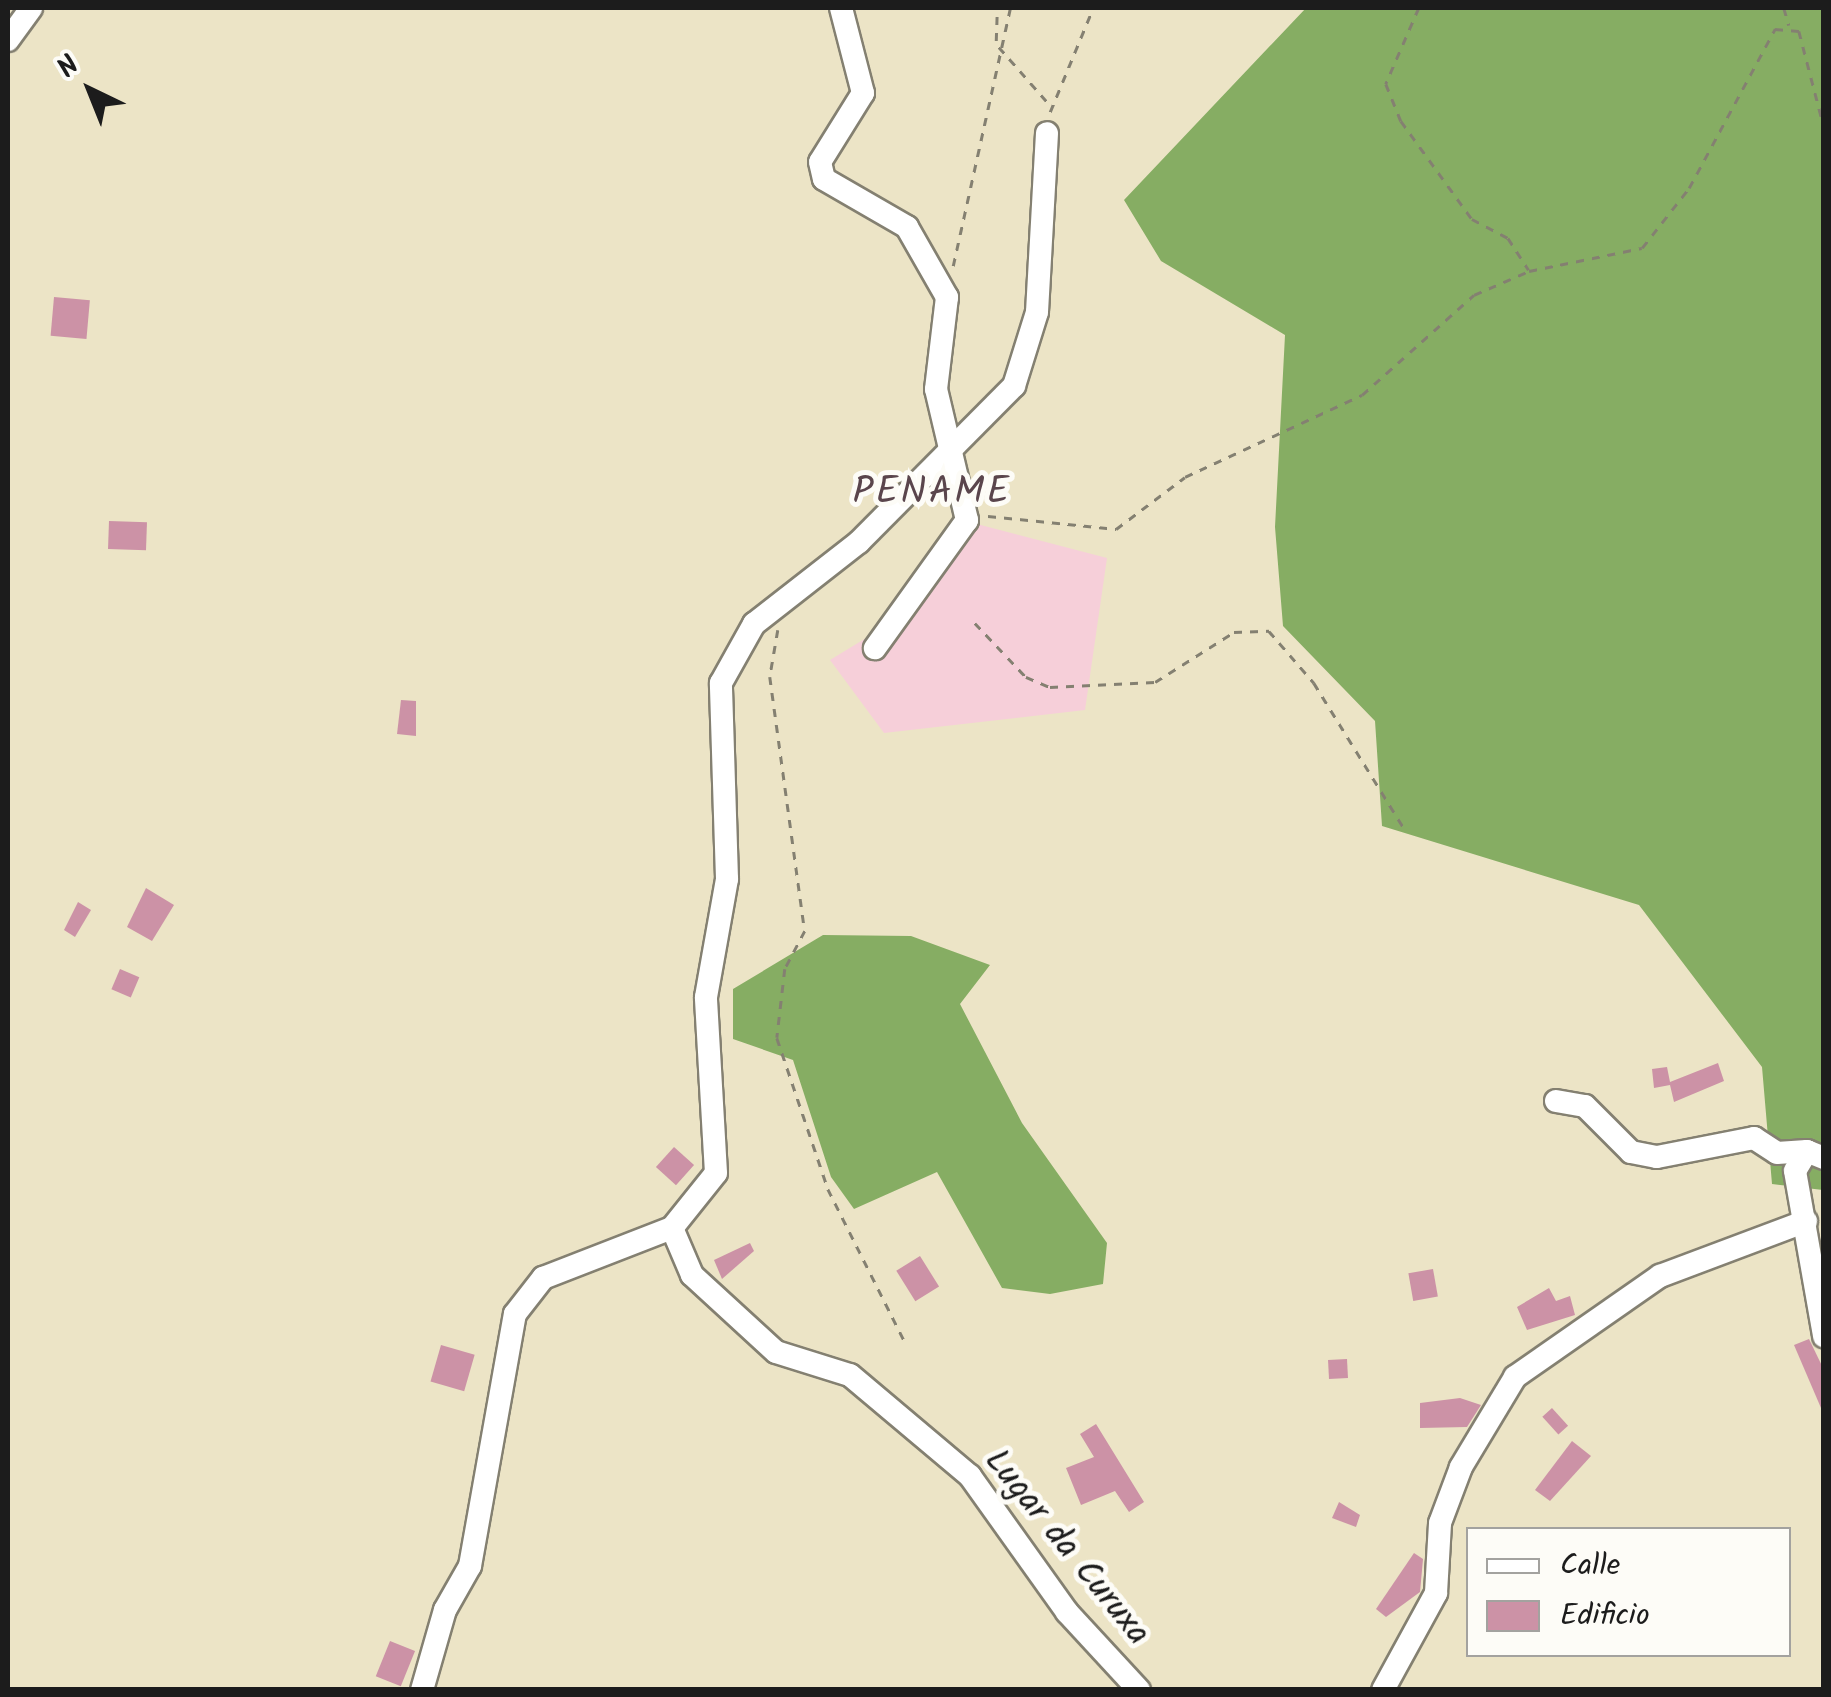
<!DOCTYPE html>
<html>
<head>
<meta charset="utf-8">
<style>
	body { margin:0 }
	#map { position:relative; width:1831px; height:1697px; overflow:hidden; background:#ece4c6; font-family:Kalam,sans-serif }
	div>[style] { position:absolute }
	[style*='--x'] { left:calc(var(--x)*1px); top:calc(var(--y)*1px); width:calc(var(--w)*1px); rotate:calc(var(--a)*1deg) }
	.built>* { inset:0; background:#f6cfd9 }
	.forest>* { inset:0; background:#86ad63 }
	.building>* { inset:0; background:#cc92a6; transform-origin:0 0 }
	.path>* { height:2.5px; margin-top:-1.25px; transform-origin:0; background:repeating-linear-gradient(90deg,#848071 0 8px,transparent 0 16px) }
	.roads { filter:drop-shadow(2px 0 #848071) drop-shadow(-2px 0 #848071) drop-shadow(0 2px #848071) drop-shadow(0 -2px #848071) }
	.minor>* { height:22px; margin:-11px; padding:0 11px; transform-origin:11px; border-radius:11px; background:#fff }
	span { translate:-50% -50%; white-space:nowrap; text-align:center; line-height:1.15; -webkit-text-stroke:10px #fdfcf7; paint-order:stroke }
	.street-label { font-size:35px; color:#1c1c1c }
	.neighbourhood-label { font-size:38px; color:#5a454c; letter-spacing:2.5px }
	.frame { position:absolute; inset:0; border:10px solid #1c1c1c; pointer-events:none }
	.legend { position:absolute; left:1466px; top:1527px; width:325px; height:130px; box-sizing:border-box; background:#fdfcf7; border:2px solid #a3a29f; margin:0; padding:12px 18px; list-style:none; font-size:30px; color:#1c1c1c }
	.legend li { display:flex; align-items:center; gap:20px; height:50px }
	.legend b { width:50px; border:2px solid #a3a29f }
	.north { position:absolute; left:40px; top:40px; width:100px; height:100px; -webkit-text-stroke:8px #fdfcf7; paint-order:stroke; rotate:317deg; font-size:28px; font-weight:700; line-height:40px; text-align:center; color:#1c1c1c }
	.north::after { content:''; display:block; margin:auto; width:35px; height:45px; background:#1c1c1c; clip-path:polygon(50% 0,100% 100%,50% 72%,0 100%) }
</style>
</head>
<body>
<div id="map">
	<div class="built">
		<div style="clip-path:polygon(973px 523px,1107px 558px,1085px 710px,884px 733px,830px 660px,876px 632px)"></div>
	</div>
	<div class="forest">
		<div style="clip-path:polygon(1306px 8px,1823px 8px,1823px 1190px,1772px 1184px,1762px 1067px,1639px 905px,1382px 826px,1375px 721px,1283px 626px,1275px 527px,1285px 335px,1161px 261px,1124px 200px)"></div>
		<div style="clip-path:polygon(823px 935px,911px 936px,990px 965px,960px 1004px,1022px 1123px,1107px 1243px,1103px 1284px,1050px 1294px,1002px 1288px,937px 1172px,854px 1209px,831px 1177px,793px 1060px,733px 1039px,733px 989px)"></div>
	</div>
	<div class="building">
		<div style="left:54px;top:297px;width:36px;height:39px;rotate:5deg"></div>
		<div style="left:109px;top:521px;width:38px;height:28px;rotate:2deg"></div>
		<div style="clip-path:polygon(401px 700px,416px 701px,416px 736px,397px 734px)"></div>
		<div style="clip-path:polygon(146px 888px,174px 905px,152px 941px,127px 927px)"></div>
		<div style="clip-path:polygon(78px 902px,91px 910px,75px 937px,64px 930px)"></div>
		<div style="left:120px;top:969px;width:21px;height:22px;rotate:23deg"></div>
		<div style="clip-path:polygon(1718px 1063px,1724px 1081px,1674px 1102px,1670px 1085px,1654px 1088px,1652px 1069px,1667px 1067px,1670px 1082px)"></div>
		<div style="left:674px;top:1147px;width:27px;height:27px;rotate:42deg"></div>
		<div style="clip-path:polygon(750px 1243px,754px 1251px,722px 1279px,714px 1260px)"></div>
		<div style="left:920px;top:1256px;width:36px;height:28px;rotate:58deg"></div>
		<div style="left:1433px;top:1269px;width:28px;height:25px;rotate:80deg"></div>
		<div style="clip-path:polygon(1549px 1288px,1556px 1301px,1570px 1296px,1575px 1315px,1527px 1330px,1517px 1307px)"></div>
		<div style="clip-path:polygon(1809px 1339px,1824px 1370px,1824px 1415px,1794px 1345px)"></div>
		<div style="left:441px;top:1345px;width:35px;height:38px;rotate:16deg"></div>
		<div style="left:1347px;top:1359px;width:19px;height:19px;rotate:87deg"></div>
		<div style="clip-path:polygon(1460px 1398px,1481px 1405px,1467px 1427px,1420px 1428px,1420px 1403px)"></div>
		<div style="left:1552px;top:1408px;width:24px;height:13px;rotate:48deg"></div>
		<div style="clip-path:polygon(1096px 1424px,1144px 1502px,1129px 1512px,1115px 1491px,1081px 1505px,1066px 1468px,1094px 1457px,1080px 1434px)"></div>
		<div style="clip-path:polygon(1572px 1441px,1591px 1456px,1550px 1501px,1535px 1490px)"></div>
		<div style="clip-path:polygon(1339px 1502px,1360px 1515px,1356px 1527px,1332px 1518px)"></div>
		<div style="clip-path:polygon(1414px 1553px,1423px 1559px,1420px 1592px,1386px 1617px,1376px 1609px)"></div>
		<div style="left:390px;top:1641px;width:27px;height:38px;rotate:22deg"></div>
	</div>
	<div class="path">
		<div style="--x:1419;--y:8;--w:83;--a:113.5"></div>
		<div style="--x:1386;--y:84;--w:40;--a:68"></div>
		<div style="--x:1401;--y:121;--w:121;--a:54.1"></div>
		<div style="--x:1472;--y:219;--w:41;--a:27.8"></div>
		<div style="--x:1508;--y:238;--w:38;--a:57"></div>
		<div style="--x:1784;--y:8;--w:18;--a:74"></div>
		<div style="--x:996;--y:41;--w:33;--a:-88"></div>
		<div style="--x:999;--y:47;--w:76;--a:48.7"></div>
		<div style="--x:1050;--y:112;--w:113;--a:-67.5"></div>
		<div style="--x:953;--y:266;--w:264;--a:-77.5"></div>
		<div style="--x:988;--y:516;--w:129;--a:5.8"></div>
		<div style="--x:1116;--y:529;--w:86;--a:-37"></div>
		<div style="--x:1185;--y:477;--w:195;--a:-24.9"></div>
		<div style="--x:1362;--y:395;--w:150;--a:-41.8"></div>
		<div style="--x:1474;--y:295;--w:60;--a:-23.6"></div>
		<div style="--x:1529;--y:271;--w:115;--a:-11.5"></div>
		<div style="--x:1642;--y:248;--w:76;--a:-51.9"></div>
		<div style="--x:1689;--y:188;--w:181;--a:-61.6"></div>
		<div style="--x:1775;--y:29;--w:24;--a:5"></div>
		<div style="--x:1799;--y:31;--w:99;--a:75.4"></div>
		<div style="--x:975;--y:623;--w:74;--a:46.6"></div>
		<div style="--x:1026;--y:677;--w:26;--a:23"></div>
		<div style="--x:1050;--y:687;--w:105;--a:-2.7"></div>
		<div style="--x:1155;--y:682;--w:93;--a:-32.3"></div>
		<div style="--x:1234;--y:632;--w:35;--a:-2"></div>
		<div style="--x:1269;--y:631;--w:69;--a:49.1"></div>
		<div style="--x:1314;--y:683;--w:171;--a:58.2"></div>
		<div style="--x:778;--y:630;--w:48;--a:99.7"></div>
		<div style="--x:770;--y:677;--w:256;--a:82.2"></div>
		<div style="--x:805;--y:931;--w:43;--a:117.8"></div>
		<div style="--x:785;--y:969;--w:69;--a:96.6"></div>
		<div style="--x:777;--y:1038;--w:159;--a:71.3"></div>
		<div style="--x:828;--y:1189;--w:171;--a:63.3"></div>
	</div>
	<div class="roads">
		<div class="minor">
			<div style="--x:841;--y:8;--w:88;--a:75.5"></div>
			<div style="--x:863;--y:93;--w:81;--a:121.9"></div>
			<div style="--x:820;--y:162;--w:17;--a:77"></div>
			<div style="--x:824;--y:179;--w:96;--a:30"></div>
			<div style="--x:907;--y:227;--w:81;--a:60.3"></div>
			<div style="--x:947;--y:297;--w:93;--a:96.8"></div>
			<div style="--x:936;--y:389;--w:135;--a:76.7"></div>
			<div style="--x:967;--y:520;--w:158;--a:125.7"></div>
			<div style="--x:8;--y:40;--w:39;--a:-54"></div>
			<div style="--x:1556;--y:1101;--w:29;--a:10"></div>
			<div style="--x:1585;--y:1106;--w:65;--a:45"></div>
			<div style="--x:1631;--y:1152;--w:26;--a:11"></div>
			<div style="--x:1657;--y:1157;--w:99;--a:-11.1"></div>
			<div style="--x:1754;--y:1138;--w:27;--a:33"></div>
			<div style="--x:1777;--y:1153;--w:30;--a:-4"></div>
			<div style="--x:1824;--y:1158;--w:18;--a:-158"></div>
			<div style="--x:1807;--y:1151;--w:23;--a:121"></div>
			<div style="--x:1795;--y:1171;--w:168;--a:80"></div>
			<div style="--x:672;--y:1228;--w:51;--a:66.9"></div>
			<div style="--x:692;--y:1275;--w:114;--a:42.5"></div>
			<div style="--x:776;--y:1352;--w:77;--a:17.3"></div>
			<div style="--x:850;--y:1375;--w:157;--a:40.1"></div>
			<div style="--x:970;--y:1476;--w:167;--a:54.5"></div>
			<div style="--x:1067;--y:1612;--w:106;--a:47.3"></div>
			<div style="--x:422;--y:1690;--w:83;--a:-74"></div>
			<div style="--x:445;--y:1610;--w:51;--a:-60.4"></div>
			<div style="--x:470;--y:1566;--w:256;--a:-79.9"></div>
			<div style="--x:515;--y:1314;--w:46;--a:-52.1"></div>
			<div style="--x:543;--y:1278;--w:138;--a:-21.2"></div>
			<div style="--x:672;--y:1228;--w:70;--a:-51.3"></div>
			<div style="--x:716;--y:1173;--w:176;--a:-93.3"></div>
			<div style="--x:706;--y:997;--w:120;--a:-79.9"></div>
			<div style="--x:727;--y:879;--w:196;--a:-91.8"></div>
			<div style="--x:721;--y:683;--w:68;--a:-60.8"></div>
			<div style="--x:754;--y:624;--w:133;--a:-38"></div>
			<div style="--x:859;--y:542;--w:220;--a:-45.2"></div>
			<div style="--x:1014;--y:386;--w:77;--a:-72.7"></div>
			<div style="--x:1037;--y:312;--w:179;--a:-86.8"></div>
			<div style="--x:1383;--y:1690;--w:111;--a:-61.3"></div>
			<div style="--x:1436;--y:1593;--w:70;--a:-86.7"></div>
			<div style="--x:1440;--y:1523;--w:60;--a:-69.4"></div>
			<div style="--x:1461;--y:1467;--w:105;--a:-59"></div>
			<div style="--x:1515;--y:1377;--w:177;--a:-34.9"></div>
			<div style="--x:1660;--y:1276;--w:156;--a:-20.6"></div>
		</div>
	</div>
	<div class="street-label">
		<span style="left:1066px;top:1548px;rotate:51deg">Lugar da Curuxa</span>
	</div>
	<div class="neighbourhood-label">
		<span style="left:932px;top:494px">PENAME</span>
	</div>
	<div class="frame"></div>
	<ul class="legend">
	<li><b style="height:12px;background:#fff"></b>Calle</li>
	<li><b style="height:28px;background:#cc92a6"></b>Edificio</li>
	</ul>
	<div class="north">N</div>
</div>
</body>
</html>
